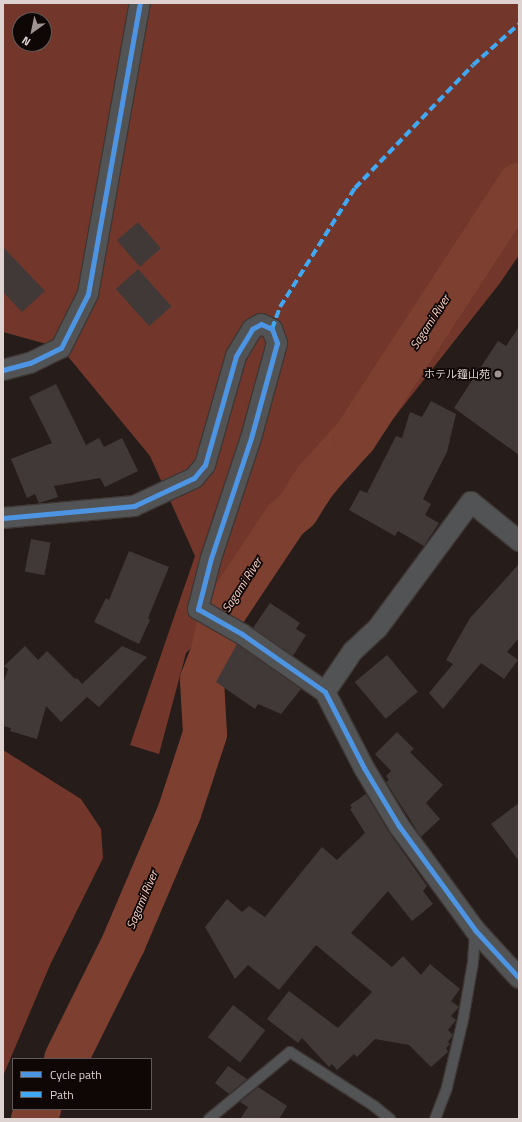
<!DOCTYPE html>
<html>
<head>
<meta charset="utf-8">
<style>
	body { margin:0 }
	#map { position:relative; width:522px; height:1122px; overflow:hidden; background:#261d1b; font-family:"Titillium Web","Noto Sans JP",sans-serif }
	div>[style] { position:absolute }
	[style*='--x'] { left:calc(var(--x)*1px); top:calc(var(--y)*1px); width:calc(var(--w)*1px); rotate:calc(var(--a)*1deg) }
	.forest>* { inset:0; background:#72372a }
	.river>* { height:44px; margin:-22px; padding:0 22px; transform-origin:22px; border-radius:22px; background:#7d3f30 }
	.building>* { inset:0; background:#413937; transform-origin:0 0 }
	.roads { filter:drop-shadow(1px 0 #3f3735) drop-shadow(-1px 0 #3f3735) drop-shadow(0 1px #3f3735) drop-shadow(0 -1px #3f3735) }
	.service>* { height:10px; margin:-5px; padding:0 5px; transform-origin:5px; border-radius:5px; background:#525354 }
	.minor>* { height:20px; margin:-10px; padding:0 10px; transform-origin:10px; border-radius:10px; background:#525354 }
	.quiet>* { height:4px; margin-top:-2px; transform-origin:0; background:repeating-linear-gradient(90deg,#3fa9f5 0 8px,transparent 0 12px) }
	.cycleway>* { height:5px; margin:-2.5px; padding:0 2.5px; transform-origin:2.5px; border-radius:2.5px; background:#4d94e3 }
	.dots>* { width:11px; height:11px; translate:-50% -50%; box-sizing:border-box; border:2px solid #0e0706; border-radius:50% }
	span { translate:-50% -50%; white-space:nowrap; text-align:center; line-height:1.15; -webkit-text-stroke:3.5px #0e0706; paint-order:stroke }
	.poi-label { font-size:11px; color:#ded3d0 }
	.right { translate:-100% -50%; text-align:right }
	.water-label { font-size:12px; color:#fbd0c5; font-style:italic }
	.frame { position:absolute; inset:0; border:4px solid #ded3d0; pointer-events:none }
	.legend { position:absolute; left:12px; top:1058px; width:140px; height:52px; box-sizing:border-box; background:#0e0706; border:1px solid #615957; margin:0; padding:5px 7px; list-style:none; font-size:12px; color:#ded3d0 }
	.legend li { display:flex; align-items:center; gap:8px; height:20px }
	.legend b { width:20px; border:1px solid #615957 }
	.north { position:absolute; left:12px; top:12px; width:40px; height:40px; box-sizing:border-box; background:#0e0706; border:1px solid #615957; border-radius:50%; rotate:213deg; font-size:11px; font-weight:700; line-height:16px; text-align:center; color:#ded3d0 }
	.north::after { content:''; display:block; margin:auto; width:14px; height:18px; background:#9e9391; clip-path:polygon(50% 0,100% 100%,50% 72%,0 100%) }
</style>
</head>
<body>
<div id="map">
	<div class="forest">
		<div style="clip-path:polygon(evenodd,3px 3px,519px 3px,519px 255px,500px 283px,293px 546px,186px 653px,159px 754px,130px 745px,195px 556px,150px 456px,61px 348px,3px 332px,3px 3px,20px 20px,44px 20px,44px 44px,20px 44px,20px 20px)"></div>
		<div style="clip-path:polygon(3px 750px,81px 799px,101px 829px,103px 858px,50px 965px,3px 1076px)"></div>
	</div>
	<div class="river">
		<div style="--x:66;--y:1059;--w:131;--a:-63.6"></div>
		<div style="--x:124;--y:942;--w:140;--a:-66.9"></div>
		<div style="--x:179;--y:813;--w:83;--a:-71.8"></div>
		<div style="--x:205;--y:734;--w:54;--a:-93.2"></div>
		<div style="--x:202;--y:680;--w:31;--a:-69"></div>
		<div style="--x:213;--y:651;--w:34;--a:-78"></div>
		<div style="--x:220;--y:618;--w:118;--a:-56.4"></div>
		<div style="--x:285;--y:520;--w:16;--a:-40"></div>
		<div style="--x:297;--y:510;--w:36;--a:-58"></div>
		<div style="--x:316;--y:480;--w:58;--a:-47.8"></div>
		<div style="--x:355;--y:437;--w:301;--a:-56.9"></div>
		<div style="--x:33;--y:1119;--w:12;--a:-59"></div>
	</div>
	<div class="building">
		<div style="left:138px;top:222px;width:35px;height:28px;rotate:49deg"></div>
		<div style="clip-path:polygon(3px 247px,45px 291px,22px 312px,3px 292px)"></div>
		<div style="left:138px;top:269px;width:50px;height:30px;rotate:48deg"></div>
		<div style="clip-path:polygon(519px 327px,519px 455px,454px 408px,498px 341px,506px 346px)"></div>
		<div style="clip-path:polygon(56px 384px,86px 445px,99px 438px,104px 447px,122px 438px,138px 471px,105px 487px,100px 478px,54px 486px,58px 497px,39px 503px,35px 494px,27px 498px,11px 459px,52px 443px,29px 397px)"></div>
		<div style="clip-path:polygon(431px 401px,456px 414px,447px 452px,423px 499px,431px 504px,425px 515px,439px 523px,424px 546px,398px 531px,395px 536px,349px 510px,360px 490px,367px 493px,396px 436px,402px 438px,410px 412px,422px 417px)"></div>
		<div style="left:31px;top:539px;width:20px;height:33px;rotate:11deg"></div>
		<div style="clip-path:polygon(129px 551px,169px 567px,148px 618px,150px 620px,139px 644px,94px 622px,106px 598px,109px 600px)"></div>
		<div style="clip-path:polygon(519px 564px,519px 638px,507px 652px,518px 660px,504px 679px,481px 663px,443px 709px,429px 693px,453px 664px,446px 660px,470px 618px)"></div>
		<div style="clip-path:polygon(270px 603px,300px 623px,296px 629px,306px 635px,293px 656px,253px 628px)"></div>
		<div style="clip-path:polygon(237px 644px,301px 689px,281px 714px,258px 704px,255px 709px,216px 682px)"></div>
		<div style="clip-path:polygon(25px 646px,38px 660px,47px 651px,75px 679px,77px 678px,82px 684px,122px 646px,147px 657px,99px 707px,87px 697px,61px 722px,46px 706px,37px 739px,10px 731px,11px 728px,3px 726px,3px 684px,8px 669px,4px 666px)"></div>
		<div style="left:387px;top:655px;width:48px;height:42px;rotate:50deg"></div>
		<div style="clip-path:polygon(397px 732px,414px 749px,410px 752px,443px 785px,426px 803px,440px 819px,421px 837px,386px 782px,389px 780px,386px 776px,391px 771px,375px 754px)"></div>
		<div style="clip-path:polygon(366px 794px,389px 832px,427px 886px,423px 891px,433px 904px,412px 921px,388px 891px,351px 933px,392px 967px,403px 956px,421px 975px,430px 964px,460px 989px,451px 1001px,459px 1007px,451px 1016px,456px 1020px,448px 1030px,453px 1035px,448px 1042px,450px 1044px,446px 1048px,448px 1052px,431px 1067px,409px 1045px,375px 1039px,357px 1057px,354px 1054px,337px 1070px,332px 1064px,329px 1067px,302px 1038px,298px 1043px,267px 1019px,289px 991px,338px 1028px,372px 992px,316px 945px,279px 990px,248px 965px,235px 979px,205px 927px,227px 899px,242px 912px,249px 906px,265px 917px,322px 847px,337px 860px,365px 833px,350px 809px,352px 808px,350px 805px)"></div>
		<div style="clip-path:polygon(519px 803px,519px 861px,491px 824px)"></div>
		<div style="left:233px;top:1005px;width:41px;height:41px;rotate:38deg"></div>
		<div style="clip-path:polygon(228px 1066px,247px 1079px,229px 1094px,215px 1083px)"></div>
		<div style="clip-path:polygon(258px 1087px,287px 1106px,279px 1119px,240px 1119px,248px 1107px,240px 1102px)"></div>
	</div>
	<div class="roads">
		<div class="service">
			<div style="--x:209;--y:1119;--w:105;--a:-39.6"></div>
			<div style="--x:290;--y:1052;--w:100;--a:32.7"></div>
			<div style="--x:374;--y:1106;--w:21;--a:39"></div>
			<div style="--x:435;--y:1119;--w:34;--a:-69"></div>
			<div style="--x:447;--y:1087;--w:69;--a:-76.6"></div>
			<div style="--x:463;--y:1020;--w:59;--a:-80.2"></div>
			<div style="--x:473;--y:962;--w:30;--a:-86"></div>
		</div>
		<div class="minor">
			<div style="--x:3;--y:370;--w:28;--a:-15"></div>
			<div style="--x:30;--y:363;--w:34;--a:-26"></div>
			<div style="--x:61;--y:348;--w:60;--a:-63.4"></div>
			<div style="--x:88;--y:294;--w:296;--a:-79.9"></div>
			<div style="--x:3;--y:518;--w:132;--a:-5.2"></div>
			<div style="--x:134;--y:506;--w:66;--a:-25"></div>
			<div style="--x:194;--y:478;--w:17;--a:-50"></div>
			<div style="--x:205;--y:465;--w:113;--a:-74.1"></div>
			<div style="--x:236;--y:356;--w:31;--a:-59"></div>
			<div style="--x:252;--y:329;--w:10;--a:-29"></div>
			<div style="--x:261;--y:324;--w:12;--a:24"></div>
			<div style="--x:272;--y:329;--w:15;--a:70"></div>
			<div style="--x:277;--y:343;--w:98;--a:105.3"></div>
			<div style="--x:251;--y:438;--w:126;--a:108.4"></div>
			<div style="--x:211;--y:558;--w:53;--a:104.3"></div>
			<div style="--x:198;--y:609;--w:51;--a:29.6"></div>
			<div style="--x:242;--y:634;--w:101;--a:34.9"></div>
			<div style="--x:325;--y:692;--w:85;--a:62.8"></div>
			<div style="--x:364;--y:768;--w:68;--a:58.9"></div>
			<div style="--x:399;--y:826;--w:129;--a:53.8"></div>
			<div style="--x:475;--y:930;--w:65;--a:47.5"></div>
			<div style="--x:325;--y:692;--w:50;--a:-55.7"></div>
			<div style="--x:353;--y:651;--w:33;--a:-43"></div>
			<div style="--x:377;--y:629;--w:158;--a:-53.5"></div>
			<div style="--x:471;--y:502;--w:62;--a:39.1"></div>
		</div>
	</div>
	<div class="quiet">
		<div style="--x:272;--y:329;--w:23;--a:-70"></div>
		<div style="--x:280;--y:307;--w:141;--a:-57.8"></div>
		<div style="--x:355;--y:188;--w:170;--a:-46.2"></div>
		<div style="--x:473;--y:65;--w:62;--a:-41.7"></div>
	</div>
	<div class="cycleway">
		<div style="--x:3;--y:370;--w:28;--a:-15"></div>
		<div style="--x:30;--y:363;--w:34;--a:-26"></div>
		<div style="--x:61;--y:348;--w:60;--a:-63.4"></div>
		<div style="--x:88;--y:294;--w:296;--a:-79.9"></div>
		<div style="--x:3;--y:518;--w:132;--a:-5.2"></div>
		<div style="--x:134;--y:506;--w:66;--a:-25"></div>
		<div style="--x:194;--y:478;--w:17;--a:-50"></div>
		<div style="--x:205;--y:465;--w:113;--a:-74.1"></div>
		<div style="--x:236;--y:356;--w:31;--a:-59"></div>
		<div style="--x:252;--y:329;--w:10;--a:-29"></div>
		<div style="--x:261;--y:324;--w:12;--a:24"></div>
		<div style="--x:272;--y:329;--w:15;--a:70"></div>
		<div style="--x:277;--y:343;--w:98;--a:105.3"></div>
		<div style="--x:251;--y:438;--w:126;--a:108.4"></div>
		<div style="--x:211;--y:558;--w:53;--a:104.3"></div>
		<div style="--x:198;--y:609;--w:51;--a:29.6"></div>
		<div style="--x:242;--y:634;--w:101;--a:34.9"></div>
		<div style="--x:325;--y:692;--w:85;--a:62.8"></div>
		<div style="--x:364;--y:768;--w:68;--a:58.9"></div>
		<div style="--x:399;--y:826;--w:129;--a:53.8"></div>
		<div style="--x:475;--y:930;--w:65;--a:47.5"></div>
	</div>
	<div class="dots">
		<div style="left:498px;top:374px;background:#9e9391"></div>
	</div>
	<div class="poi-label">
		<span class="right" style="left:490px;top:374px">ホテル鐘山苑</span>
	</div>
	<div class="water-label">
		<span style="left:430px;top:322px;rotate:-57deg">Sagami River</span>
		<span style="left:242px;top:585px;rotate:-57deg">Sagami River</span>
		<span style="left:142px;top:900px;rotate:-67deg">Sagami River</span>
	</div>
	<div class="frame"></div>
	<ul class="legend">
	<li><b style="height:5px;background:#4d94e3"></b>Cycle path</li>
	<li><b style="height:5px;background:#3fa9f5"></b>Path</li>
	</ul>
	<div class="north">N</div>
</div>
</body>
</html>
